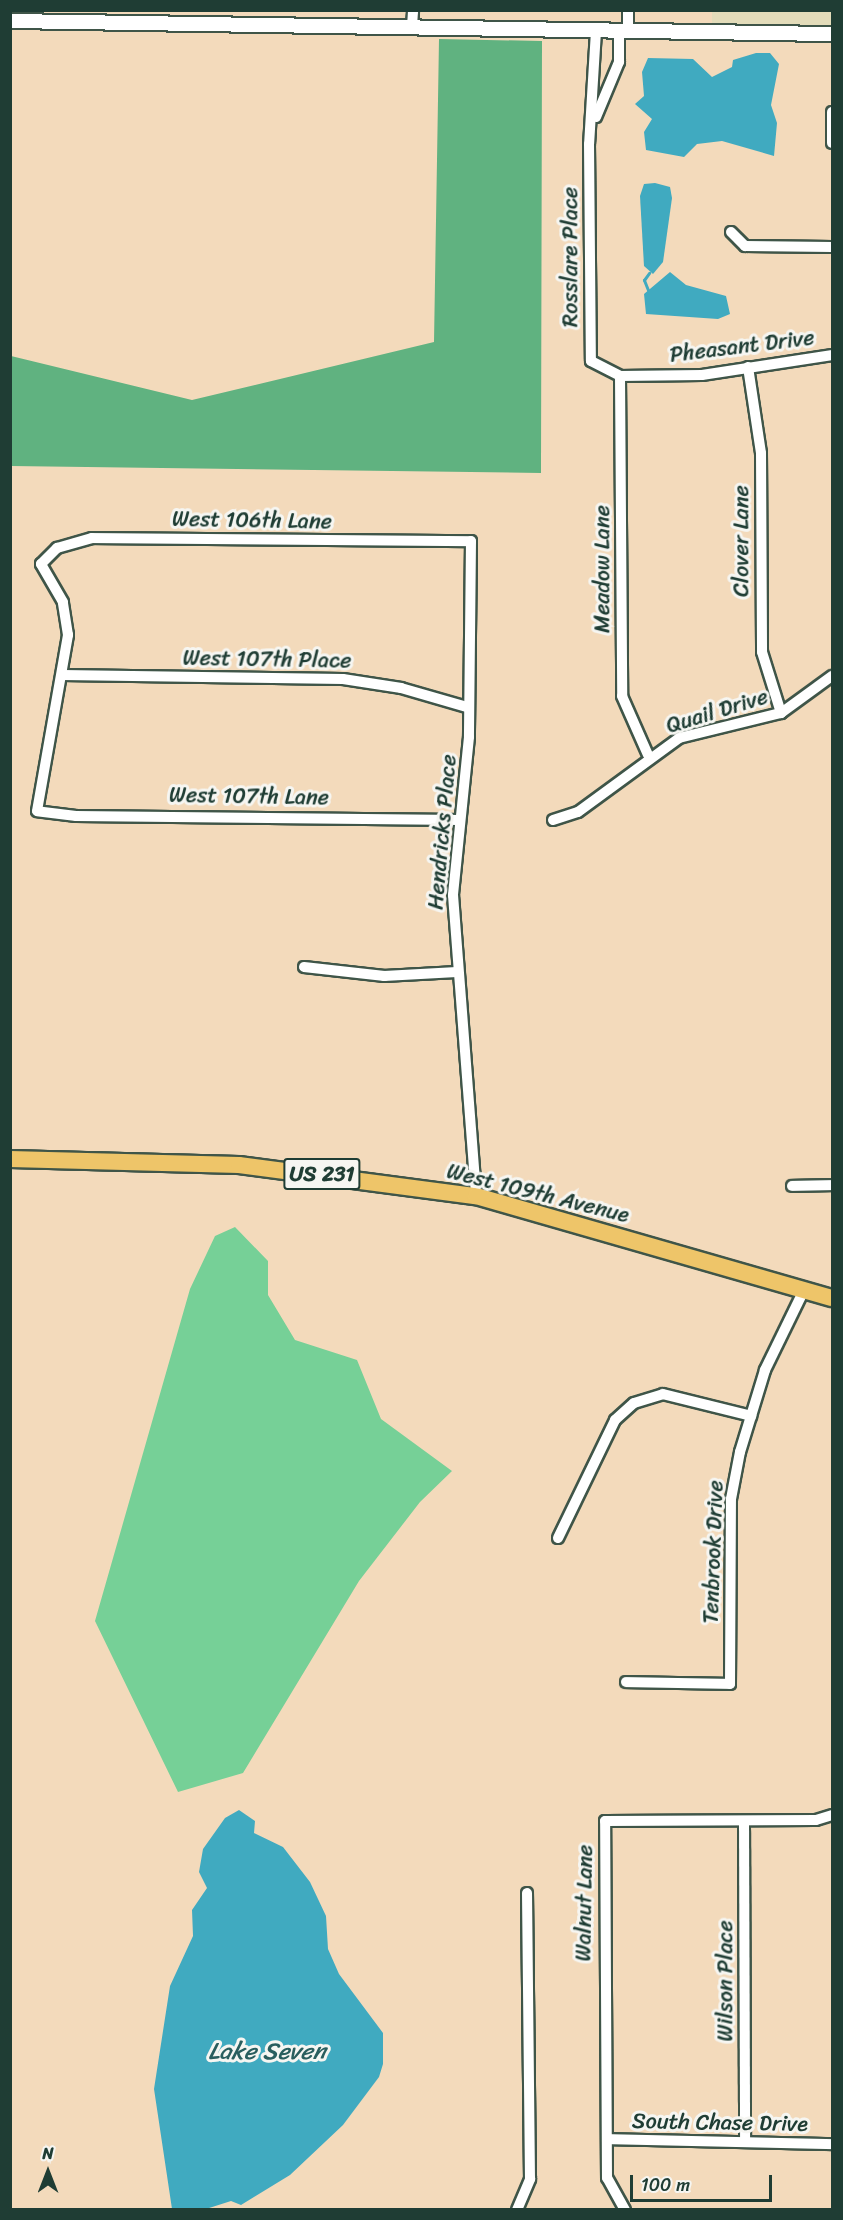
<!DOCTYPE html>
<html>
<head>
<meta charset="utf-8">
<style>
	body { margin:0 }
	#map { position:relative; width:843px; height:2220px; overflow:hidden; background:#f3dabb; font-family:Sriracha,sans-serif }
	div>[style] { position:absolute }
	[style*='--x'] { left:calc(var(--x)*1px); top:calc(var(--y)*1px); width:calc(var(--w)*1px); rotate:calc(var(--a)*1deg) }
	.built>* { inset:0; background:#e3dcba; transform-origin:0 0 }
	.green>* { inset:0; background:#76d097 }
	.forest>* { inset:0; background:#60b280 }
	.water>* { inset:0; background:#40aac0 }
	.stream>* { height:3px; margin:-1.5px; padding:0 1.5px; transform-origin:1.5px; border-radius:1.5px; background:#40aac0 }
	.roads { filter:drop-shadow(2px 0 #3f5548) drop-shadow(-2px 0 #3f5548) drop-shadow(0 2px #3f5548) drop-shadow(0 -2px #3f5548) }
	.minor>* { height:10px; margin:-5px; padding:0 5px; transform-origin:5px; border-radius:5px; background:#fff }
	.tertiary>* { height:14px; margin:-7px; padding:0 7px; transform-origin:7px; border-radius:7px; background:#fff }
	.primary>* { height:16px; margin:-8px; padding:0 8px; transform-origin:8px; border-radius:8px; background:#eec569 }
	span { translate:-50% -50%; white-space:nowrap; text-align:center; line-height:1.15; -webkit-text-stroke:6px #f6f6f2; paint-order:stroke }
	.shield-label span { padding:2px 4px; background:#f6f6f2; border:2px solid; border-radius:4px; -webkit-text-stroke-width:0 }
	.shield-label { font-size:21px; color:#1f3d34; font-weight:700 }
	.street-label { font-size:22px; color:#1f3d34 }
	.water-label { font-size:24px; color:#295e5e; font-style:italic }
	.frame { position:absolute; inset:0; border:12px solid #1f3d34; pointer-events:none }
	.north { position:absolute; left:18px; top:2142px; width:60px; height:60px; -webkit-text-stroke:4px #f6f6f2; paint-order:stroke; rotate:0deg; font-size:16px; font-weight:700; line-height:24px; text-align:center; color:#1f3d34 }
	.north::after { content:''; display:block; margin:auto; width:21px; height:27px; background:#1f3d34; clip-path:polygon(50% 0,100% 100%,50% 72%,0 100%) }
	.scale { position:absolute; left:630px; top:2175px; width:142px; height:27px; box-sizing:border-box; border:3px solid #1f3d34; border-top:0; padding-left:8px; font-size:18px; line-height:21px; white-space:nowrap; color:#1f3d34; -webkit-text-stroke:4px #f6f6f2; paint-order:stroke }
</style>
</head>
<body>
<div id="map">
	<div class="built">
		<div style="left:712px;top:11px;width:120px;height:16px"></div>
	</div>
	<div class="green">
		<div style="clip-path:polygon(235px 1227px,268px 1261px,268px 1295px,295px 1340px,357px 1360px,381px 1419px,452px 1471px,420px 1502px,359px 1581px,243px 1773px,178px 1792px,95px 1621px,190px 1289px,215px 1236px)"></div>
	</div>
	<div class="forest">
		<div style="clip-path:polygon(439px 39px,542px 41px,541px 473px,11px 466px,11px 356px,192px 400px,434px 342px)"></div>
	</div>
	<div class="water">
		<div style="clip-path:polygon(756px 53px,770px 53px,779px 64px,771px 105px,777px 123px,774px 156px,722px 141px,697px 144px,684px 157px,646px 150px,644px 132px,652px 119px,635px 104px,644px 96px,642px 72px,648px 58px,693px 59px,712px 77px,732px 67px,733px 60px)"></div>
		<div style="clip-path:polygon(655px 183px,670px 187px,672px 198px,663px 262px,653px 274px,644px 266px,640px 196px,644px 184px)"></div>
		<div style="clip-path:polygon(670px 272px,686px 285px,726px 296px,730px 314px,718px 319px,646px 314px,644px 294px)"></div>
		<div style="clip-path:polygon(239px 1810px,255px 1821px,254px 1833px,283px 1847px,310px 1882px,326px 1916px,328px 1949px,339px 1974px,383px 2033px,383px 2064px,379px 2077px,343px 2125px,290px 2175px,241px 2205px,231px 2201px,206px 2209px,172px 2209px,154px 2089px,170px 1986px,193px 1936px,192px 1910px,207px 1888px,199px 1872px,203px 1849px,225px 1818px)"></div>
	</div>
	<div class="stream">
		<div style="--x:648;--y:290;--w:11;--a:-112"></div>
		<div style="--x:644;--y:280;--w:9;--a:-54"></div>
	</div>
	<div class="roads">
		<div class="minor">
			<div style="--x:412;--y:26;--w:16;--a:-86"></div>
			<div style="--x:596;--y:31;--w:113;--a:93.5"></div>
			<div style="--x:589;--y:144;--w:217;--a:89.5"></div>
			<div style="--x:591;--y:361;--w:33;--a:27"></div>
			<div style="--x:620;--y:376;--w:82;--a:-0.7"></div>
			<div style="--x:702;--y:375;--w:132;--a:-8.7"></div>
			<div style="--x:628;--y:31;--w:21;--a:-90"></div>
			<div style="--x:596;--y:117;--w:60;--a:-67.3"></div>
			<div style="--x:619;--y:62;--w:30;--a:-90"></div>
			<div style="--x:832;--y:127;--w:16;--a:90"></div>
			<div style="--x:832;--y:127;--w:15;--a:-90"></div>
			<div style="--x:731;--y:232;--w:20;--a:45"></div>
			<div style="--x:745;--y:246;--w:87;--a:0.7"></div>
			<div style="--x:748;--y:367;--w:87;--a:81.4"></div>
			<div style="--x:761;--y:453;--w:199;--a:89.7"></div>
			<div style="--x:762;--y:652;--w:64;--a:72.7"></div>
			<div style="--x:620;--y:376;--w:320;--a:89.6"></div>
			<div style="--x:622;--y:696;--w:64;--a:66.2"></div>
			<div style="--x:62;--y:675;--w:281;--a:0.8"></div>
			<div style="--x:343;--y:679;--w:59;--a:8.8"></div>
			<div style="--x:401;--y:688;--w:69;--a:16.1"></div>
			<div style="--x:460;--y:820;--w:384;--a:-179.4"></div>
			<div style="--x:76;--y:816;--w:39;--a:-173"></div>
			<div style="--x:37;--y:811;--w:179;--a:-80"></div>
			<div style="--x:68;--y:635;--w:33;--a:-99"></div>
			<div style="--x:63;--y:602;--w:44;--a:-120.1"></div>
			<div style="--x:41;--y:564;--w:23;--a:-45"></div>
			<div style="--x:57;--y:548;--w:36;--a:-16"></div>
			<div style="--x:92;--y:538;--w:379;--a:0.5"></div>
			<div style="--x:471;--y:541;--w:196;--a:90.6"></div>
			<div style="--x:469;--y:737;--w:159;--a:95.8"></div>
			<div style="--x:453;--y:895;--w:302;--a:85.6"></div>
			<div style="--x:553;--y:820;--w:26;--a:-18"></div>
			<div style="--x:578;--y:812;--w:125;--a:-36.2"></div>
			<div style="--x:679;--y:738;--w:105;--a:-13.8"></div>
			<div style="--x:781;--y:713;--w:63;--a:-36"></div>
			<div style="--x:304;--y:967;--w:81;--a:6.4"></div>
			<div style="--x:384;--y:976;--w:73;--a:-3.1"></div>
			<div style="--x:792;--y:1186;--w:40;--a:-1.4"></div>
			<div style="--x:558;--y:1538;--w:131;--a:-64.2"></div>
			<div style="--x:615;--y:1420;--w:25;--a:-42"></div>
			<div style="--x:634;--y:1403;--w:30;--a:-17"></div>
			<div style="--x:663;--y:1394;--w:91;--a:14"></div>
			<div style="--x:626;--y:1682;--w:104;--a:1.1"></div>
			<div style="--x:730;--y:1684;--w:185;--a:-89.7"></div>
			<div style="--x:731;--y:1499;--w:48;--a:-79.2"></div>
			<div style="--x:740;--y:1452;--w:86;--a:-73"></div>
			<div style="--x:765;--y:1370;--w:89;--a:-64"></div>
			<div style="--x:744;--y:1821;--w:320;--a:89.8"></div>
			<div style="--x:607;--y:2139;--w:225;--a:1.3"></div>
			<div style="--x:517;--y:2210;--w:34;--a:-67"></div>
			<div style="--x:530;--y:2179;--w:286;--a:-90.6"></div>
			<div style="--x:625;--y:2210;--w:37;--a:-119"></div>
			<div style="--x:607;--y:2178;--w:357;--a:-90.3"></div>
			<div style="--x:605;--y:1821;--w:211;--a:-0.3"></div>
			<div style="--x:816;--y:1820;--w:17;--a:-17"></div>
		</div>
		<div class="tertiary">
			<div style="--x:10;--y:21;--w:822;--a:0.91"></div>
		</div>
		<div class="primary">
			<div style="--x:10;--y:1159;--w:229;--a:1.5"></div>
			<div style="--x:239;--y:1165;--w:239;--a:7.5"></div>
			<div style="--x:476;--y:1196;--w:370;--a:16"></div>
		</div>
	</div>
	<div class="shield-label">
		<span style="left:322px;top:1174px">US 231</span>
	</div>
	<div class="street-label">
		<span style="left:570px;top:257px;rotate:-90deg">Rosslare Place</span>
		<span style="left:742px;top:346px;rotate:-7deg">Pheasant Drive</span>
		<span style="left:252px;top:520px;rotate:1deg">West 106th Lane</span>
		<span style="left:741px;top:541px;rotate:-90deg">Clover Lane</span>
		<span style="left:602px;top:569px;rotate:-90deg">Meadow Lane</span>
		<span style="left:267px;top:659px;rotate:1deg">West 107th Place</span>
		<span style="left:717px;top:711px;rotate:-17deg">Quail Drive</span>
		<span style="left:249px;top:796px;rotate:1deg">West 107th Lane</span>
		<span style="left:442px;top:832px;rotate:-85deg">Hendricks Place</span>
		<span style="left:538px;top:1193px;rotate:14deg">West 109th Avenue</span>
		<span style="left:713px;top:1552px;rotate:-88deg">Tenbrook Drive</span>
		<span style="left:584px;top:1903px;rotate:-89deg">Walnut Lane</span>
		<span style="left:725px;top:1981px;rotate:-90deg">Wilson Place</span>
		<span style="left:720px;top:2122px;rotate:1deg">South Chase Drive</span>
	</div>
	<div class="water-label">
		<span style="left:267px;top:2052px">Lake Seven</span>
	</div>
	<div class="frame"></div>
	<div class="north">N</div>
	<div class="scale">100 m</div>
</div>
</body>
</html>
